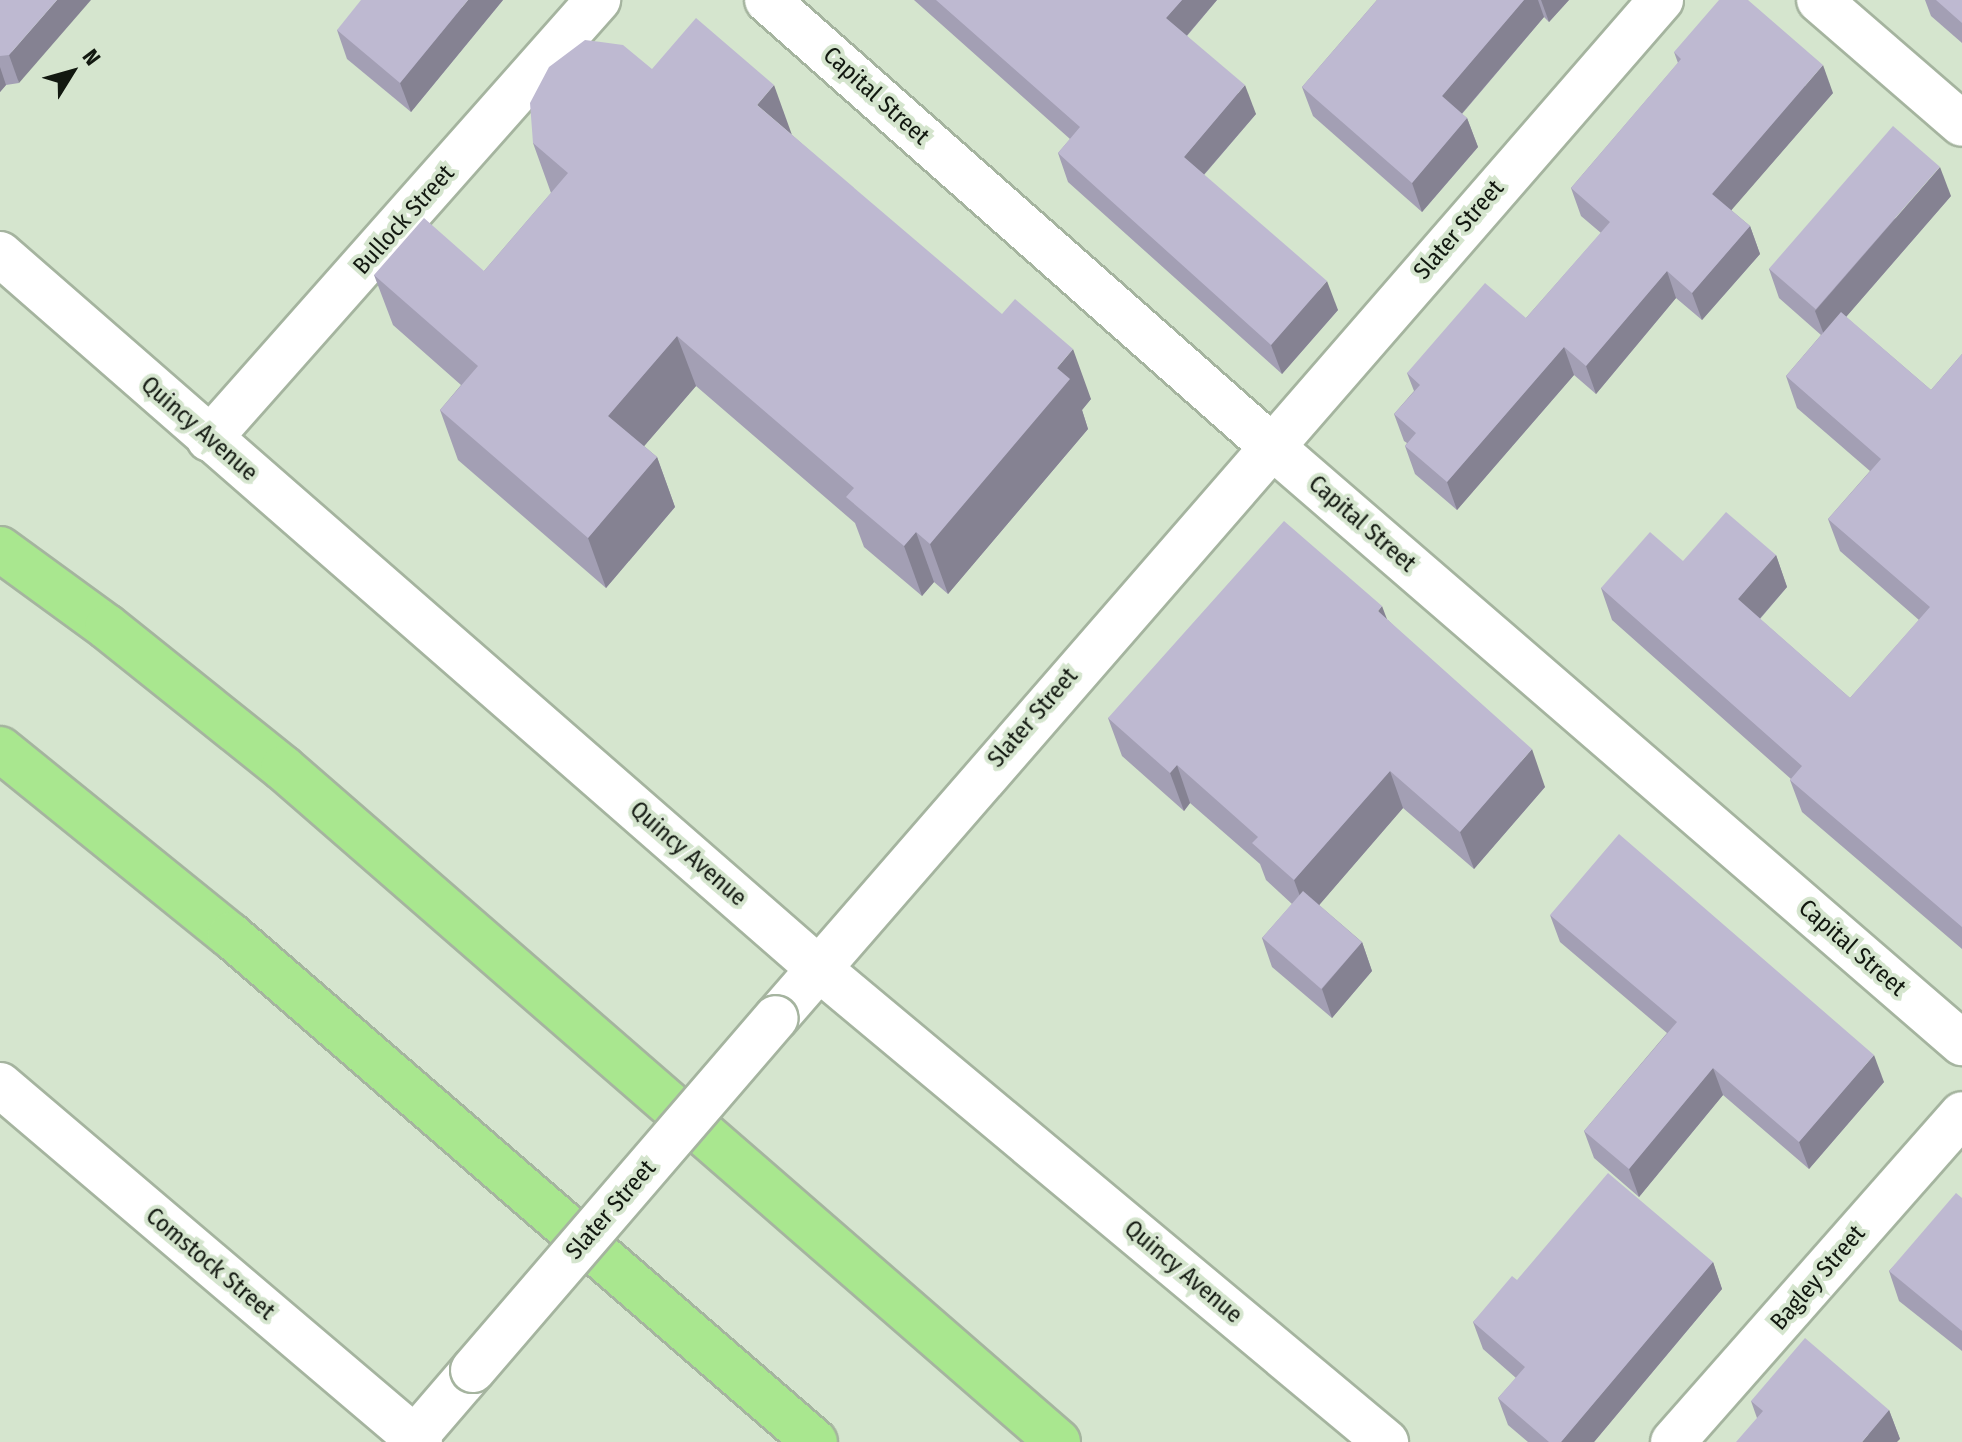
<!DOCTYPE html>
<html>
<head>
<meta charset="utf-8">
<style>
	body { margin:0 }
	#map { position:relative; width:1962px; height:1442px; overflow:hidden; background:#d5e5ce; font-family:"Fira Sans Condensed",sans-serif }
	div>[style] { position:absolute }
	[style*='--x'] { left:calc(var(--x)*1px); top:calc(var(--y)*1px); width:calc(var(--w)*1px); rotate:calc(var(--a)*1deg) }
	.roads { filter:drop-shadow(2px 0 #a5b49f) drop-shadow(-2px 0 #a5b49f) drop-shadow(0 2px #a5b49f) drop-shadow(0 -2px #a5b49f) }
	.minor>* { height:44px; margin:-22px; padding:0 22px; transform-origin:22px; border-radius:22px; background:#fff }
	.tertiary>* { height:44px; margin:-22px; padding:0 22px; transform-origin:22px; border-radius:22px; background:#fff }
	.secondary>* { height:44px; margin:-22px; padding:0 22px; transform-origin:22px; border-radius:22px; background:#fff }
	.motorway>* { height:44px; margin:-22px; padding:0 22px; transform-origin:22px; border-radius:22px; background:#a9e78f }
	.bridges { filter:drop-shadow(2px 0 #a5b49f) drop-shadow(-2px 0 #a5b49f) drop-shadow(0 2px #a5b49f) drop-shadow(0 -2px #a5b49f) }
	.minor-bridge>* { height:44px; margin:-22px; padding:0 22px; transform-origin:22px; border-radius:22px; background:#fff }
	.wall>* { inset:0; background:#a39fb4 }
	.shaded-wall>* { inset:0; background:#858292 }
	.building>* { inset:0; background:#beb9d1; transform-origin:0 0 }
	span { translate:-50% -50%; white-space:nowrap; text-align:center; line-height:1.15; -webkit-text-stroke:8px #d5e5ce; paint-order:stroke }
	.street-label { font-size:24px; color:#121810 }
	.north { position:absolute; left:32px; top:32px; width:80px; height:80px; -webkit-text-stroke:6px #d5e5ce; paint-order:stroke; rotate:53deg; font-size:22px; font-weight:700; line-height:32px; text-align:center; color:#121810 }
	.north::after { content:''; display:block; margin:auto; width:28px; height:36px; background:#121810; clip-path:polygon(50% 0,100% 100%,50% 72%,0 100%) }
</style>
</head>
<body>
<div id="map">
	<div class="roads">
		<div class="minor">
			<div style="--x:767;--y:0;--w:672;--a:41.5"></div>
			<div style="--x:1270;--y:445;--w:915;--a:40.83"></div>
			<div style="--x:1819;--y:0;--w:189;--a:40.9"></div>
			<div style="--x:209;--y:439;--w:587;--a:-48.46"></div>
			<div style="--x:776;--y:1018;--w:1349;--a:-49"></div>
			<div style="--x:411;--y:1442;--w:95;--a:-49.3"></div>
			<div style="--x:1673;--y:1442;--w:437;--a:-48.6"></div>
		</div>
		<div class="tertiary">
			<div style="--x:0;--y:254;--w:1086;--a:41.12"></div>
			<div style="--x:818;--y:968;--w:740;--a:39.85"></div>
		</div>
		<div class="secondary">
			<div style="--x:0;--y:1085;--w:551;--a:40.36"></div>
		</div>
		<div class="motorway">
			<div style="--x:0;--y:549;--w:132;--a:36.1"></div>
			<div style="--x:107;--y:627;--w:226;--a:38.7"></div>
			<div style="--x:283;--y:768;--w:1027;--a:41.01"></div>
			<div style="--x:0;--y:749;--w:296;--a:39"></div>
			<div style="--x:230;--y:935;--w:774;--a:40.91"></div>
		</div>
	</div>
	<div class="bridges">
		<div class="minor-bridge">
			<div style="--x:473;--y:1370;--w:464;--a:-49.3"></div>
		</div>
	</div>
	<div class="wall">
		<div style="clip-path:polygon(0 0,19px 83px,6px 85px,0 92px)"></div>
		<div style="clip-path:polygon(503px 0,411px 112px,347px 59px,337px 30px)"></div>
		<div style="clip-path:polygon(914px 0,1217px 0,1187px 36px,1256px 114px,1204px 175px,1338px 310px,1282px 374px,1068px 182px,1058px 153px,1070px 139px)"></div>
		<div style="clip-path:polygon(1377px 0,1569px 0,1549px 22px,1544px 17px,1462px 114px,1467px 118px,1478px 147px,1422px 212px,1313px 116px,1302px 87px)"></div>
		<div style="clip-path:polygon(1925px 0,1962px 0,1962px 43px,1931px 16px)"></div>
		<div style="clip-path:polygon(1674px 52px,1833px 93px,1731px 210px,1750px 226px,1760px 254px,1702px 320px,1676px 298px,1596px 394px,1574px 375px,1457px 510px,1415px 474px,1405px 446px,1407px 443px,1404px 441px,1394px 414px,1414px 391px,1407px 373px,1526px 318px,1601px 233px,1581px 216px,1571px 188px,1678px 63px)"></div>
		<div style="clip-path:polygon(652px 69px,792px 135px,1091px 399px,1082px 410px,1088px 429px,948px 594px,934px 582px,922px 596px,864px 547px,855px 523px,696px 386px,644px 446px,657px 457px,675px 507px,606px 588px,458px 460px,440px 410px,461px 385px,393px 325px,374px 275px,484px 271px,551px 193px,533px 143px)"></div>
		<div style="clip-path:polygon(1951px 196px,1846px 317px,1931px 390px,1962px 354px,1962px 949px,1802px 812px,1790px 780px,1791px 779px,1612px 620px,1601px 588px,1683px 561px,1776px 555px,1787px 587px,1760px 619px,1850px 698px,1919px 620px,1840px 551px,1828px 519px,1870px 471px,1797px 408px,1786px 376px,1821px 335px,1779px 298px,1769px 269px)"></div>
		<div style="clip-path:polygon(1388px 620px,1545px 787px,1474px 869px,1403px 808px,1319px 905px,1362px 942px,1372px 971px,1332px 1018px,1272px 967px,1262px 938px,1292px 904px,1266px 880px,1260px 864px,1190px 803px,1184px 811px,1122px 756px,1108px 718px)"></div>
		<div style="clip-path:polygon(1550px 915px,1884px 1082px,1809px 1169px,1723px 1095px,1639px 1197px,1594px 1158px,1584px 1131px,1667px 1033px,1560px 942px)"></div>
		<div style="clip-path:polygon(1962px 1198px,1962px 1351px,1899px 1301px,1889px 1271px)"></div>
		<div style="clip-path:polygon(1713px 1262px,1722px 1289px,1594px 1442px,1528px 1442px,1508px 1425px,1498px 1398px,1516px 1378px,1483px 1349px,1473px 1322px,1517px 1280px)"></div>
		<div style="clip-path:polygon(1751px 1401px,1889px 1410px,1900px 1439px,1757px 1418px)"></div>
	</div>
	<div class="shaded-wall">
		<div style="clip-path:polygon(57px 0,91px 0,19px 83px,9px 55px)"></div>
		<div style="clip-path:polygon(468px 0,503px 0,411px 112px,400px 83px)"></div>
		<div style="clip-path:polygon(1182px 0,1217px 0,1177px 47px,1166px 18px)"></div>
		<div style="clip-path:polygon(1524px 0,1538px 0,1544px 17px,1452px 125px,1442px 96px)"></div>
		<div style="clip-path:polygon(1541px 0,1569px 0,1549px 22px)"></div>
		<div style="clip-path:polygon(1823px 65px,1833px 93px,1722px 221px,1712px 194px)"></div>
		<div style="clip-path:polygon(0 67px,6px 85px,0 92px)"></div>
		<div style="clip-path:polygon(774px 85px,792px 135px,757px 105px)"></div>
		<div style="clip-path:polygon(1245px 85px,1256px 114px,1194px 186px,1184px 157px)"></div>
		<div style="clip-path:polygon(1467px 118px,1478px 147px,1422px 212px,1412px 183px)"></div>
		<div style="clip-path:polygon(1940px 167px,1951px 196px,1826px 340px,1815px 311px)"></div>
		<div style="clip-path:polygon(1750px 226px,1760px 254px,1702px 320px,1692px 293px)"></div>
		<div style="clip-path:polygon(1667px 271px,1676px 298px,1596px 394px,1586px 366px)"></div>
		<div style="clip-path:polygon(1327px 281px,1338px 310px,1282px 374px,1271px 345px)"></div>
		<div style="clip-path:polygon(677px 336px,696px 386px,627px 466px,608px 416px)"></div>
		<div style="clip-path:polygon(1564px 347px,1574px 375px,1457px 510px,1447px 482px)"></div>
		<div style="clip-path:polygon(1073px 349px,1091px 399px,1082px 410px,1088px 429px,948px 594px,930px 544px,1057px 368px)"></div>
		<div style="clip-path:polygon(657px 457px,675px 507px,606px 588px,588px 538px)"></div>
		<div style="clip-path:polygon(916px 532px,934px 582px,922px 596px,904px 546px)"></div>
		<div style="clip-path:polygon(1776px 555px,1787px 587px,1749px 631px,1738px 599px)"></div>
		<div style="clip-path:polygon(1382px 606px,1396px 643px,1378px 611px)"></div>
		<div style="clip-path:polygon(1532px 749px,1545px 787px,1474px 869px,1460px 832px)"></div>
		<div style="clip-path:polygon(1177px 765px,1190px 803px,1184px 811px,1170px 773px)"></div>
		<div style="clip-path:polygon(1390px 771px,1403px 808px,1308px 918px,1294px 880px)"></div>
		<div style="clip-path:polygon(1362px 942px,1372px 971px,1332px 1018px,1322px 989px)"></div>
		<div style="clip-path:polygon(1874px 1055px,1884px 1082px,1809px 1169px,1799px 1142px)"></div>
		<div style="clip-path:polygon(1713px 1068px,1723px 1095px,1639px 1197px,1629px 1169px)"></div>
		<div style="clip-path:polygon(1713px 1262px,1722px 1289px,1594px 1442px,1561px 1442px)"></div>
		<div style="clip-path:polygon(1889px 1410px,1900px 1439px,1897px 1442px,1862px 1442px)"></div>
	</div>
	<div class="building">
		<div style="clip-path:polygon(0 0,57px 0,9px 55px,0 56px)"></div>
		<div style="clip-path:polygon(361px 0,468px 0,400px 83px,337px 30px)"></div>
		<div style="clip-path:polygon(936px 0,1182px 0,1166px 18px,1245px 85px,1184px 157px,1327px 281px,1271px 345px,1058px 153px,1080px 127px)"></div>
		<div style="clip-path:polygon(1377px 0,1524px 0,1442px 96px,1467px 118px,1412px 183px,1302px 87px)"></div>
		<div style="clip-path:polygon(1719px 0,1748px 0,1823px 65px,1712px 194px,1750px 226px,1692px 293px,1667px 271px,1586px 366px,1564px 347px,1447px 482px,1405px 446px,1416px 433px,1394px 414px,1420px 385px,1407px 373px,1485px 283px,1526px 318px,1610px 222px,1571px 188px,1681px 59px,1674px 52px)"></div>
		<div style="clip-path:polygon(1936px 0,1962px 0,1962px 23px)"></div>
		<div style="clip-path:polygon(696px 18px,774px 85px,757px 105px,1002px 314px,1015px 299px,1073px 349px,1057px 368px,1070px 379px,930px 544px,916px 532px,904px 546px,846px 497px,854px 488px,677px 336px,608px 416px,657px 457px,588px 538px,440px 410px,478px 366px,374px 275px,424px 218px,484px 271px,568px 173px,533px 143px,530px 103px,549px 67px,585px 40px,623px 45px,652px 69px)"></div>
		<div style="left:1893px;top:126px;width:62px;height:189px;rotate:41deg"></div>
		<div style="clip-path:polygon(1841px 312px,1931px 390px,1962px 354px,1962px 927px,1790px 780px,1802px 766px,1601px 588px,1650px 532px,1683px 561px,1726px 512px,1776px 555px,1738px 599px,1850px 698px,1930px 607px,1828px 519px,1881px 459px,1786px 376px)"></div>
		<div style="clip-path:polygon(1284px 521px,1382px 606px,1378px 611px,1532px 749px,1460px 832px,1390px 771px,1294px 880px,1252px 843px,1258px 837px,1177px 765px,1170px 773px,1108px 718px)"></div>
		<div style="clip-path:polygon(1619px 834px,1874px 1055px,1799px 1142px,1713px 1068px,1629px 1169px,1584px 1131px,1677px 1022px,1550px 915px)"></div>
		<div style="left:1303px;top:891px;width:78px;height:62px;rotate:41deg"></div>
		<div style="clip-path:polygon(1608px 1173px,1713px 1262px,1561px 1442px,1549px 1442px,1498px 1398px,1525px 1367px,1473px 1322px,1512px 1276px,1517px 1280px)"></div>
		<div style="clip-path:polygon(1956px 1193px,1962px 1198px,1962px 1331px,1889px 1271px)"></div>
		<div style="clip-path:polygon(1805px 1338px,1889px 1410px,1862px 1442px,1736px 1442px,1763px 1411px,1751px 1401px)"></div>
	</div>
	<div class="street-label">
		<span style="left:876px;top:96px;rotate:42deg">Capital Street</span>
		<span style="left:404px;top:220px;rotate:-48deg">Bullock Street</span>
		<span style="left:1459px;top:230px;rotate:-49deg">Slater Street</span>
		<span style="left:199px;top:429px;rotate:41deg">Quincy Avenue</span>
		<span style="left:1362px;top:524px;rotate:41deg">Capital Street</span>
		<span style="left:1033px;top:718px;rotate:-49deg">Slater Street</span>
		<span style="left:688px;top:854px;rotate:41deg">Quincy Avenue</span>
		<span style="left:1852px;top:948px;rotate:41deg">Capital Street</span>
		<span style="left:611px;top:1210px;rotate:-49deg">Slater Street</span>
		<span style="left:210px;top:1264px;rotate:40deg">Comstock Street</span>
		<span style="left:1183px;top:1272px;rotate:40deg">Quincy Avenue</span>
		<span style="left:1818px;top:1278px;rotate:-49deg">Bagley Street</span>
	</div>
	<div class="north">N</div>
</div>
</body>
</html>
